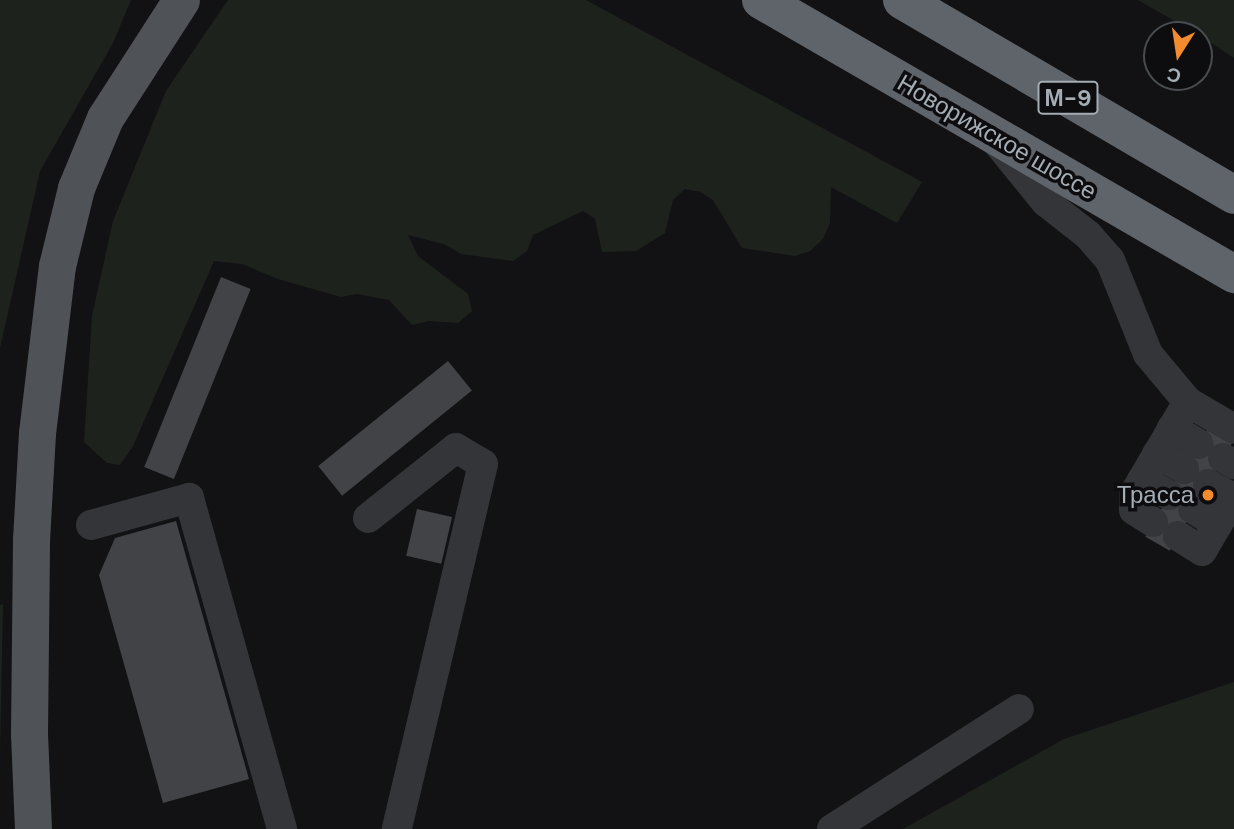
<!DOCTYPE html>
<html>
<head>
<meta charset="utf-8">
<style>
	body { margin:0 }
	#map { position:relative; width:1234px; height:829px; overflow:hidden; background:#121214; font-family:"DM Sans",sans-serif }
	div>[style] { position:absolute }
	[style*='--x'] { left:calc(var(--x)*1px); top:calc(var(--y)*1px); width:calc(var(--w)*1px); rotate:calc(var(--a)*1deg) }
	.green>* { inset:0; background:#1d231c }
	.building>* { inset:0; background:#414347; transform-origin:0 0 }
	.minor>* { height:30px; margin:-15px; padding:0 15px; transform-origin:15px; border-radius:15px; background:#333539 }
	.major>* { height:37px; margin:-18.5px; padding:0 18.5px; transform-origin:18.5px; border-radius:18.5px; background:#4f5358 }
	.highway>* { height:38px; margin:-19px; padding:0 19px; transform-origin:19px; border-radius:19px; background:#5f646a }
	.dots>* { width:19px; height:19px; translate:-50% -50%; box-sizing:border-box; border:4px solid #0d0d0f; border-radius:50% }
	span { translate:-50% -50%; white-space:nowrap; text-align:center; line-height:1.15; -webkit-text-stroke:7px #0d0d0f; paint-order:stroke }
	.shield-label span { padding:2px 5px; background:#0d0d0f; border:2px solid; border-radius:5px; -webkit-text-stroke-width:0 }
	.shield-label { font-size:23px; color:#a4acb4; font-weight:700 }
	.street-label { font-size:24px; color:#a4acb4 }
	.poi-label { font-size:24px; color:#a4acb4 }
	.right { translate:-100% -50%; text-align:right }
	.north { position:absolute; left:1143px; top:21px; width:70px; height:70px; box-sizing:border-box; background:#0d0d0f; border:2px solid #494d51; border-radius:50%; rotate:192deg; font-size:19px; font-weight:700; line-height:28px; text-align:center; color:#a4acb4 }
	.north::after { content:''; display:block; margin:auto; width:24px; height:32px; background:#f18b2d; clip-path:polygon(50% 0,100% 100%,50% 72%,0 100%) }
</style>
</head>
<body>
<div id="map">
	<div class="green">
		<div style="clip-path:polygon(0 0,131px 0,113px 43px,40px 171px,0 348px)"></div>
		<div style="clip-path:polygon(228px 0,586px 0,922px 182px,897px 223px,831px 187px,830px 223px,823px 239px,810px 251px,795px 256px,742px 248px,713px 200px,701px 192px,685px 189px,673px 200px,665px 233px,636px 251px,602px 252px,595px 219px,583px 211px,533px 235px,527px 251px,513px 261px,461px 254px,444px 244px,408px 235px,418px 256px,468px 294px,472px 311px,458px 323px,429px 321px,412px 325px,389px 300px,357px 294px,341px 297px,278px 279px,242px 264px,214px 261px,133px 446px,120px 465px,107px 463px,84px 442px,92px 316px,113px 221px,166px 91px)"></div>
		<div style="clip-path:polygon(1138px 0,1234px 0,1234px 58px,1199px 35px)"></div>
		<div style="clip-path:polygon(3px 604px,0 754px,0 755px,0 605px)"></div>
		<div style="clip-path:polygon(1234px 682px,1234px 829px,903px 829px,1064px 739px)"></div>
	</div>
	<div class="building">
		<div style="left:221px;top:277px;width:32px;height:205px;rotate:22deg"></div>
		<div style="left:448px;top:361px;width:38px;height:167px;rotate:51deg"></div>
		<div style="left:1210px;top:425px;width:28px;height:129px;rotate:30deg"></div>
		<div style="left:417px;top:509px;width:36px;height:48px;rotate:13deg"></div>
		<div style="clip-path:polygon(176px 521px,249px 779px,163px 803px,99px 575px,115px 538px)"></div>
	</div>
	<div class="minor">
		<div style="--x:997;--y:142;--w:77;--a:50.8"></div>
		<div style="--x:1046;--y:202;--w:53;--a:38.2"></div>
		<div style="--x:1088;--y:235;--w:33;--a:49"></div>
		<div style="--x:1110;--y:260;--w:101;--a:68"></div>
		<div style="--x:1148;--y:354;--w:62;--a:50.2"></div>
		<div style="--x:1188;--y:402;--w:53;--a:30.4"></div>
		<div style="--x:1172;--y:428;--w:31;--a:31"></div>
		<div style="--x:1157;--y:454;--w:31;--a:29"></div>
		<div style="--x:1223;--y:458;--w:13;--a:29"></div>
		<div style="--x:1142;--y:480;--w:31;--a:29"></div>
		<div style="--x:1208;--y:484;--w:29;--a:29"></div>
		<div style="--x:1193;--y:509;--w:29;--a:31"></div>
		<div style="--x:368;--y:518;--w:112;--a:-38.5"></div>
		<div style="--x:456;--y:448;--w:31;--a:31"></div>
		<div style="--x:483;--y:464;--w:375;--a:103.3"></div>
		<div style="--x:1153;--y:522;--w:22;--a:-148"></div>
		<div style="--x:1134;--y:510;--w:16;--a:-90"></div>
		<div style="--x:1134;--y:494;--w:107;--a:-59.6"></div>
		<div style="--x:91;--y:525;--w:102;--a:-15.4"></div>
		<div style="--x:189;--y:498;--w:344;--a:74.3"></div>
		<div style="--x:1178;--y:536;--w:28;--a:32"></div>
		<div style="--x:1202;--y:551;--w:64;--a:-59.8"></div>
		<div style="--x:832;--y:829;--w:222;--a:-32.7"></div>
	</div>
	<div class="major">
		<div style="--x:33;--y:829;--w:95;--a:-92.4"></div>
		<div style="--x:29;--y:734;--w:194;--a:-89.4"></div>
		<div style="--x:31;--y:540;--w:107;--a:-86.8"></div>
		<div style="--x:37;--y:433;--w:168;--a:-83.2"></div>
		<div style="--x:57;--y:266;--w:80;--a:-76.3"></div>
		<div style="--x:76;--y:188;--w:76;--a:-67.5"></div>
		<div style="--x:105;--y:118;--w:140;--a:-57.2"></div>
	</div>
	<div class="highway">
		<div style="--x:761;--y:0;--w:547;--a:30.08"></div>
		<div style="--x:902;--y:0;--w:385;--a:30.4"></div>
	</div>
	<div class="dots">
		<div style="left:1208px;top:495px;background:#f18b2d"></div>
	</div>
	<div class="shield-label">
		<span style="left:1068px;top:98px">М-9</span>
	</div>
	<div class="street-label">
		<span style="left:997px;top:137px;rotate:30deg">Новорижское шоссе</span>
	</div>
	<div class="poi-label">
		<span class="right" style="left:1194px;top:495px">Трасса</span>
	</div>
	<div class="north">С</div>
</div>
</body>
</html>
